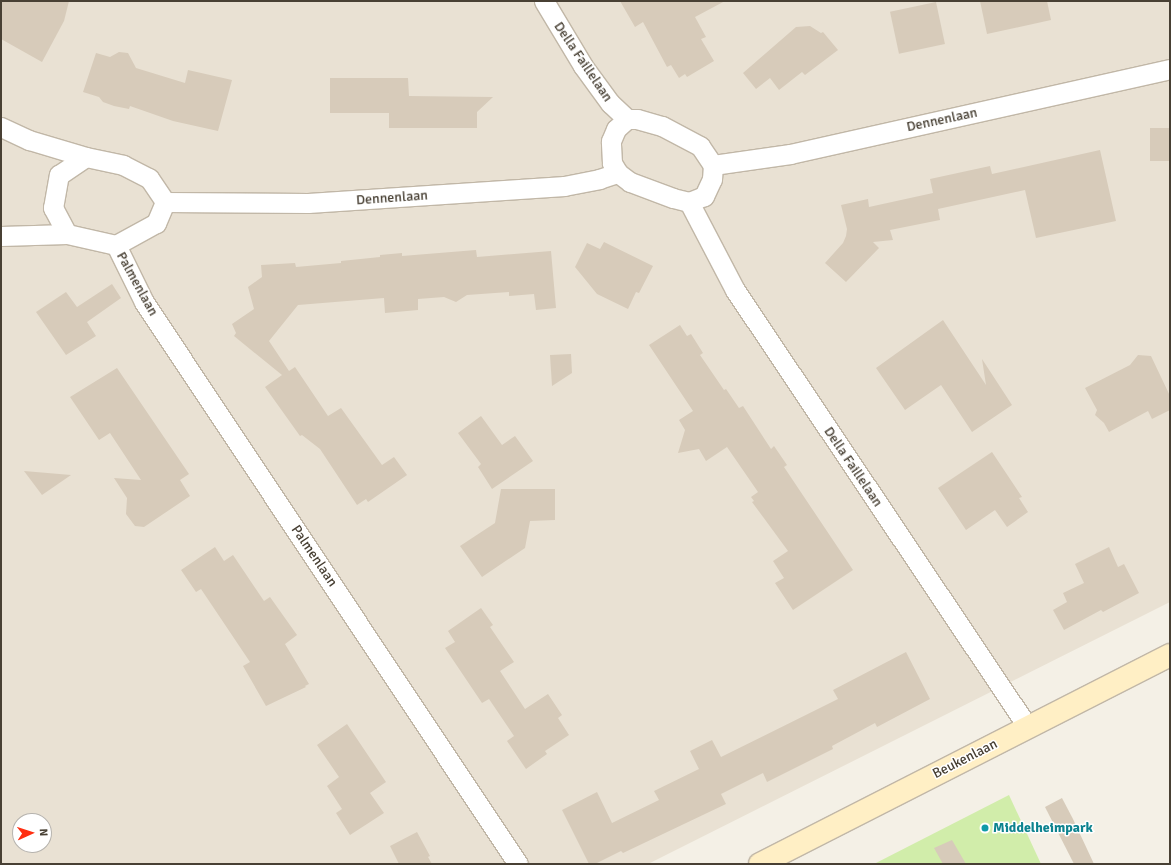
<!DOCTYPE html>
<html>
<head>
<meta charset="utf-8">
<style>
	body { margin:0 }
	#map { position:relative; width:1171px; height:865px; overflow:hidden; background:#f4f0e6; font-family:Signika,sans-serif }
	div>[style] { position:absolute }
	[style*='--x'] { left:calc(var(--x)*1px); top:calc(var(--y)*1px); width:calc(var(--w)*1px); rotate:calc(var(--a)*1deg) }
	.residential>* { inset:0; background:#e9e1d3 }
	.green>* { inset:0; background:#d1edaa }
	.building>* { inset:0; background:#d7cbba; transform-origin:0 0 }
	.roads { filter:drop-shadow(1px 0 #c1b7a7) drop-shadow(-1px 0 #c1b7a7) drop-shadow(0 1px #c1b7a7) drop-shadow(0 -1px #c1b7a7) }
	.street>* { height:19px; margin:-9.5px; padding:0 9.5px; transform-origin:9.5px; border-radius:9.5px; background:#fff }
	.secondary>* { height:22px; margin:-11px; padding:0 11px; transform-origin:11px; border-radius:11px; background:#ffefc5 }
	.dots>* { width:11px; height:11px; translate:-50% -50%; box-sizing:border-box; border:2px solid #fff; border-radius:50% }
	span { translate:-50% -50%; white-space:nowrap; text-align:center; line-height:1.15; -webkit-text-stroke:3px #fff; paint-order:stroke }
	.street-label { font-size:14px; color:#484034 }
	.culture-label { font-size:14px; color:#0d838f; font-weight:700 }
	.left { translate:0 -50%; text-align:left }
	.frame { position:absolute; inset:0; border:2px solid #484034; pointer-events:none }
	.north { position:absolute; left:12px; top:813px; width:40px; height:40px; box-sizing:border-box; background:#fff; border:1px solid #b6b3ae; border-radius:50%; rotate:87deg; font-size:11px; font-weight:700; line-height:16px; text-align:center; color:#484034 }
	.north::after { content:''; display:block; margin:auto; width:14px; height:18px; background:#ff2f12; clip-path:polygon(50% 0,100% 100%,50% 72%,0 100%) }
</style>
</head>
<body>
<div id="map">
	<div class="residential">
		<div style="clip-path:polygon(evenodd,1px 1px,1170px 1px,1170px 602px,648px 864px,1px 864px,1px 1px,20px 821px,44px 821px,44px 845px,20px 845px,20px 821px)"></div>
	</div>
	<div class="green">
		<div style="clip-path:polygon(1009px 795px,1041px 864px,874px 864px)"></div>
	</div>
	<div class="building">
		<div style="clip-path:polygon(1px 1px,69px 1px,64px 21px,42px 62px,1px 39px)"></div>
		<div style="clip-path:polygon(620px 1px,725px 1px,695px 17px,706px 37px,701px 39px,714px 61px,687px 77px,685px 74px,679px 78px,671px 65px,667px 67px,643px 22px,635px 27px)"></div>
		<div style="clip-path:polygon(980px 1px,1047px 1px,1051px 20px,987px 34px)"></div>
		<div style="left:936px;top:2px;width:43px;height:47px;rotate:78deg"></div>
		<div style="clip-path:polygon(810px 26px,821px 33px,823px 32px,838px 50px,805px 75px,802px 72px,779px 90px,770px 78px,756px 89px,743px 73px,796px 27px)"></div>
		<div style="clip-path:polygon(119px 52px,128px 53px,136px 68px,185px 83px,188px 70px,232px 80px,218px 131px,173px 121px,130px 106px,129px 109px,114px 106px,103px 102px,99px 97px,83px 92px,96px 53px,110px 57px)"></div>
		<div style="clip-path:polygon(330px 78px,408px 78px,409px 96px,493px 97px,477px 112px,477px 128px,389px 128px,389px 113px,330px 113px)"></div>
		<div style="left:1150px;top:128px;width:20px;height:33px"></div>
		<div style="clip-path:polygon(1100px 150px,1116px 221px,1036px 238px,1025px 190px,938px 209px,940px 220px,890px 230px,893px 240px,873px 242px,879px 248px,846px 282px,825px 263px,843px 243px,846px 236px,847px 229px,841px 205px,868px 199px,869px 207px,933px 193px,930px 179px,990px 166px,992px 174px)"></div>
		<div style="clip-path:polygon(604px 242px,653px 266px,639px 293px,636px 292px,628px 309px,597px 294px,575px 267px,587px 243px,600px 249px)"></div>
		<div style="clip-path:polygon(476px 250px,477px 257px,551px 251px,556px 308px,536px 310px,534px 294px,509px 296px,509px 292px,467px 295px,456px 302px,444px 297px,418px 299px,418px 310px,385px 313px,384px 298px,298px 305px,269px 341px,289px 371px,295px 367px,328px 416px,341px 408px,382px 465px,394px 457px,407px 475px,368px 502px,366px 499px,357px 505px,320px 449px,302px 435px,300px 436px,265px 387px,282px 375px,234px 336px,236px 333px,232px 324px,254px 309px,248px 287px,262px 277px,261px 265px,295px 263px,296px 267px,341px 263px,341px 261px,380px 257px,380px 255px,402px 253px,402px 256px)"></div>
		<div style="clip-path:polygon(112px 284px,121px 298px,87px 322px,96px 336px,66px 355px,36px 312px,66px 292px,77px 307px)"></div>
		<div style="clip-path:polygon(943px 320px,986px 385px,982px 359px,1012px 405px,972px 432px,941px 385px,905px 410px,876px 368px)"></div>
		<div style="clip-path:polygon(680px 325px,687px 336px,691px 334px,703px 353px,700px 355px,724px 390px,726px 389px,739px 408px,743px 406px,771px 449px,774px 446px,787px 465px,784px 467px,853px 570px,793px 610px,775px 583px,784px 578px,773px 561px,788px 551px,752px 502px,754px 501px,751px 497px,758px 492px,727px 447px,706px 461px,699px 449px,678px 453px,685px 430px,679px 420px,693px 411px,649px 345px)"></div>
		<div style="clip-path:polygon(571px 354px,572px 373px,552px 386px,550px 355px)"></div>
		<div style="clip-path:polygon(1138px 355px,1151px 356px,1170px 396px,1170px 410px,1152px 419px,1148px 411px,1109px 432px,1104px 423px,1095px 415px,1097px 410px,1085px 388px,1130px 365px)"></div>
		<div style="clip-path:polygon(117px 368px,189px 474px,180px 480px,190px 496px,144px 527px,135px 526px,126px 514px,127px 498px,114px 478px,141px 480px,110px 433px,99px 440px,70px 397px)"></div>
		<div style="clip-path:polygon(481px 416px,502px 445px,515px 436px,533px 461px,492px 489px,478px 467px,481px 464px,458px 433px)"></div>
		<div style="clip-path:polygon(992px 452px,1022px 497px,1019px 498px,1028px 512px,1007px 527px,995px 510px,966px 530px,938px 488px)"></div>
		<div style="clip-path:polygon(24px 471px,71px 475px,42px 495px)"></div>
		<div style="clip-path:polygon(501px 489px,555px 489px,555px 520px,530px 521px,525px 548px,482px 577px,460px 546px,495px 523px)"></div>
		<div style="clip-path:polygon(215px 547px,224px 561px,233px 555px,264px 601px,270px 597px,297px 635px,285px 644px,309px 684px,305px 686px,306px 687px,266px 706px,243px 666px,250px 662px,201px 589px,196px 592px,181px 570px)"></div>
		<div style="clip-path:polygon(1109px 547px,1118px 567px,1124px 564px,1139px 593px,1103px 612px,1101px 610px,1064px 630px,1053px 610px,1067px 602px,1063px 593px,1084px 583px,1075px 564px)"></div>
		<div style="clip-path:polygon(481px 608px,493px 625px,490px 627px,514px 662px,500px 671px,525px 709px,548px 694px,562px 715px,558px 718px,569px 735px,545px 751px,547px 754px,526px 769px,507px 741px,514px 736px,489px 699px,482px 703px,445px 648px,455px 642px,448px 631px)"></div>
		<div style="clip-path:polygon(906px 652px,930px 699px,877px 727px,875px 723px,832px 746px,833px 749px,767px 782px,763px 773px,721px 794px,726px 804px,623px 853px,621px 851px,595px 864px,589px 864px,562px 810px,597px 792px,612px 823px,659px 800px,654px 791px,699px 769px,690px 751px,712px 740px,721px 757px,838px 699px,833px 690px)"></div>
		<div style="clip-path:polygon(347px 724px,386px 782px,370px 793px,384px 813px,350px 835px,336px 813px,342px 809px,327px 786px,339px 777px,317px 745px)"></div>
		<div style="clip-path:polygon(1062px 798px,1073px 819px,1094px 864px,1074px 864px,1045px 807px)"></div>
		<div style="clip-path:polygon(417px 832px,430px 856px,428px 857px,432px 864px,399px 864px,390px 846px)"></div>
		<div style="clip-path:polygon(952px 840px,966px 864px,943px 864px,934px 848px)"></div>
	</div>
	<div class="roads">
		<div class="street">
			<div style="--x:544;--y:1;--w:76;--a:59"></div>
			<div style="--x:583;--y:66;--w:46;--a:53.9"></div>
			<div style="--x:610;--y:103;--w:23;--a:43"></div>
			<div style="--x:627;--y:119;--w:10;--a:0"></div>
			<div style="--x:637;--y:119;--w:26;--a:16"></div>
			<div style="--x:662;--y:126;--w:43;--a:27.8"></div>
			<div style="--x:700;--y:146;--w:23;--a:56"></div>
			<div style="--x:713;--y:165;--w:14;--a:94"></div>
			<div style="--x:712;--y:179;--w:19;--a:115"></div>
			<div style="--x:704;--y:196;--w:16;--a:158"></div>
			<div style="--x:689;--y:202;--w:16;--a:-166"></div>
			<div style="--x:673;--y:198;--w:46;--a:-159.6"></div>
			<div style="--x:630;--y:182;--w:15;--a:-143"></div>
			<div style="--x:618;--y:173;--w:12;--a:-121"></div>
			<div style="--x:612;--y:163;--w:22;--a:-93"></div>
			<div style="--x:611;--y:141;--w:13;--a:-67"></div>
			<div style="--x:616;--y:129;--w:15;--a:-42"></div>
			<div style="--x:1;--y:127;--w:31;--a:25"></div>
			<div style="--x:29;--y:140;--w:59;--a:16.6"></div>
			<div style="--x:86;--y:157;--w:38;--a:12"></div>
			<div style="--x:123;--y:165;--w:29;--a:27"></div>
			<div style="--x:149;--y:178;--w:29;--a:56"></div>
			<div style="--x:165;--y:202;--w:23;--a:113"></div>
			<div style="--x:156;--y:223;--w:46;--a:151.2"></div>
			<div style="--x:116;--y:245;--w:50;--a:-167.3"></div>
			<div style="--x:67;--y:234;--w:30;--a:-118"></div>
			<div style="--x:53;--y:208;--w:34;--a:-80"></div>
			<div style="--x:59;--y:175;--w:32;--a:-34"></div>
			<div style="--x:713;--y:165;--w:78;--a:-8.1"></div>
			<div style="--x:790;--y:154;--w:389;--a:-12.6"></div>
			<div style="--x:165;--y:202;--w:143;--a:0.4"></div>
			<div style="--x:308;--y:203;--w:257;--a:-3.8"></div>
			<div style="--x:564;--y:186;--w:36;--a:-11"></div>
			<div style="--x:599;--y:179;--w:20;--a:-18"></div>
			<div style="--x:689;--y:202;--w:99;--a:62.4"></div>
			<div style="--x:735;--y:290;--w:525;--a:56.19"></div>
			<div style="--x:1;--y:236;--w:66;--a:-1.7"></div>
			<div style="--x:116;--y:245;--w:64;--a:63.8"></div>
			<div style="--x:144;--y:302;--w:675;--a:56.36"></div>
		</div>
		<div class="secondary">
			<div style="--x:760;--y:864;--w:460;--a:-27"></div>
		</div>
	</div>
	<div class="dots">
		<div style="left:985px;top:828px;background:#0f9aa8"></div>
	</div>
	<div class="street-label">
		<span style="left:583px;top:62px;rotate:56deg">Della Faillelaan</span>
		<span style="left:942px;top:120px;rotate:-12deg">Dennenlaan</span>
		<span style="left:392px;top:198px;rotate:-4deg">Dennenlaan</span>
		<span style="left:137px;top:284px;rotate:61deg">Palmenlaan</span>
		<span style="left:853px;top:467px;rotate:56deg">Della Faillelaan</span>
		<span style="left:314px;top:556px;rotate:56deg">Palmenlaan</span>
		<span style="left:965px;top:759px;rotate:-27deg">Beukenlaan</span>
	</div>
	<div class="culture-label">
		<span class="left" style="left:993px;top:828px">Middelheimpark</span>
	</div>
	<div class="frame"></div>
	<div class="north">N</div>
</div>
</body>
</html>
